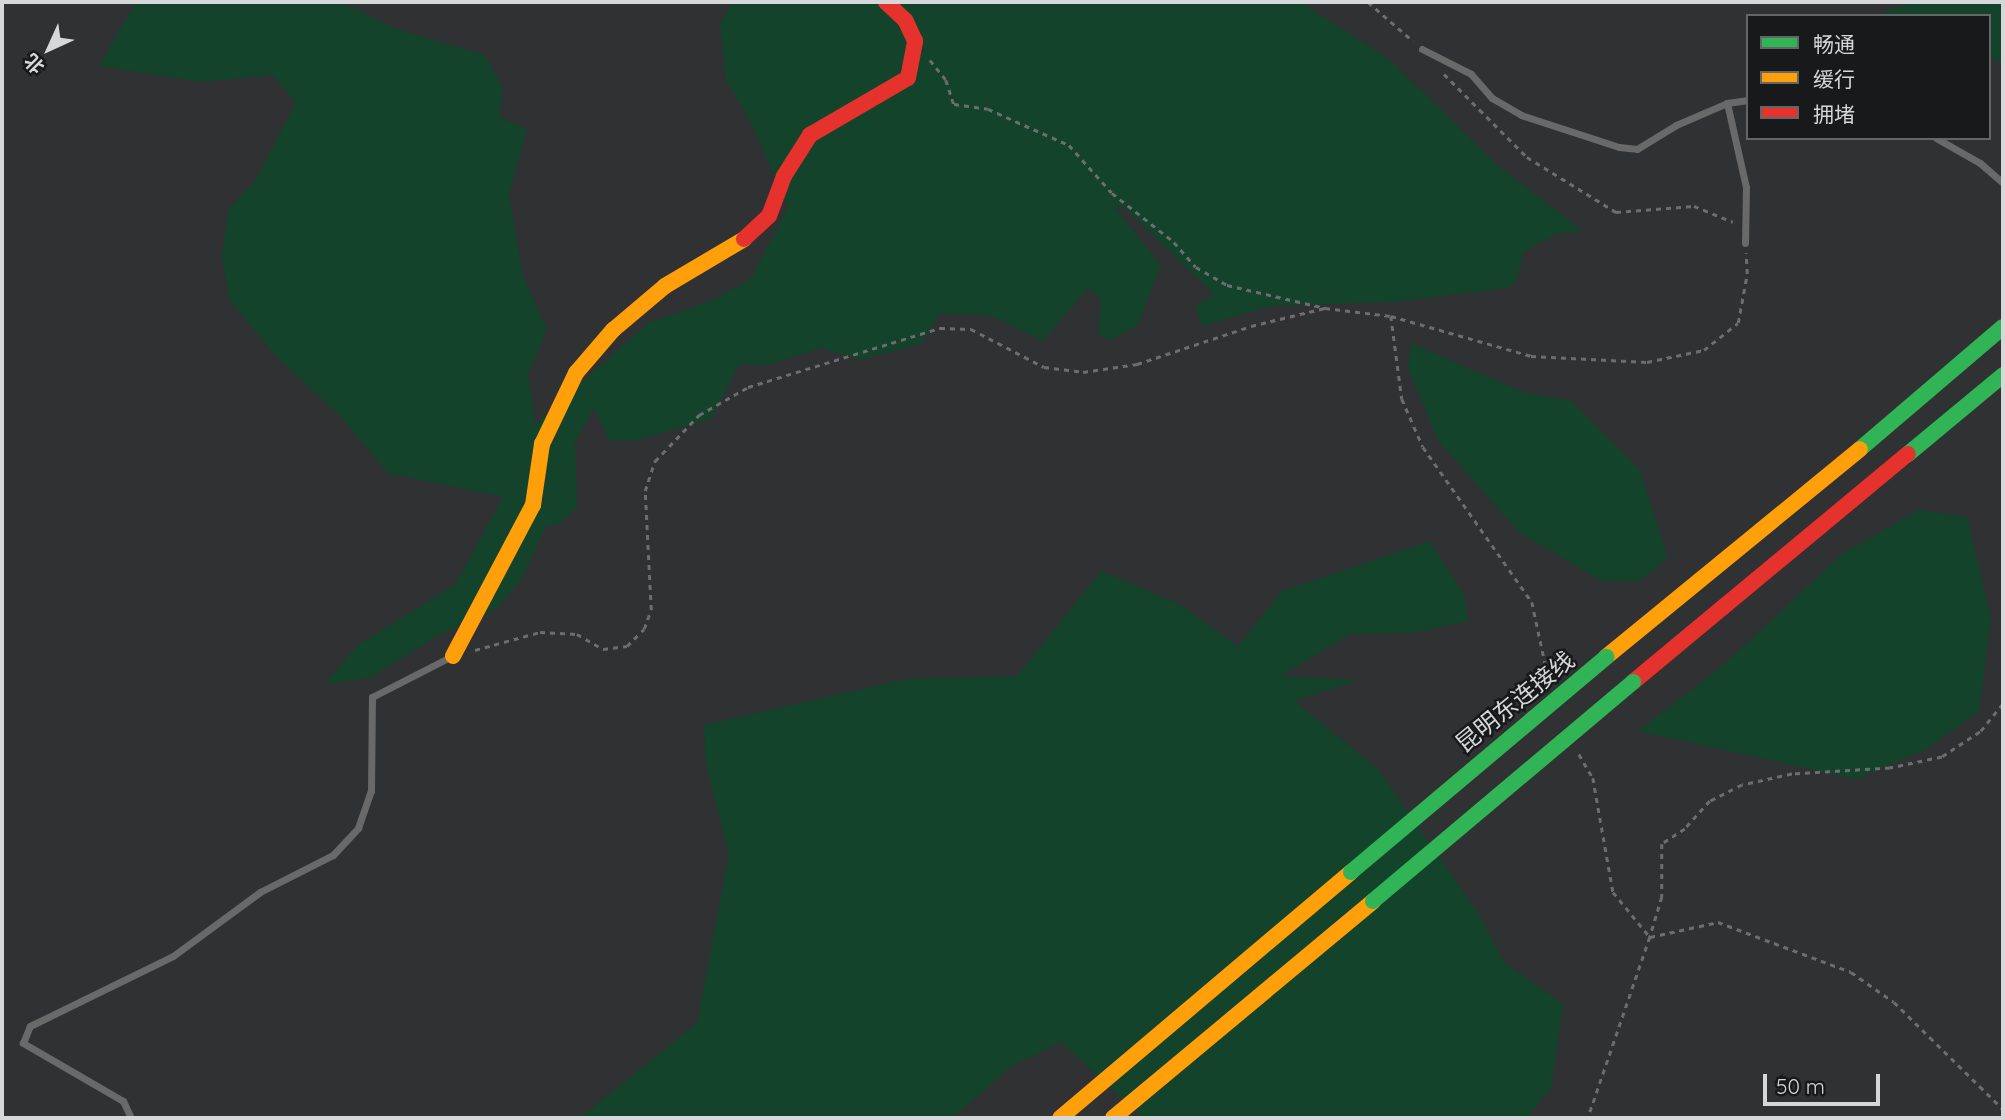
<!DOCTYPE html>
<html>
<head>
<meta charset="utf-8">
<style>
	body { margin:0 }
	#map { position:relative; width:2005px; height:1120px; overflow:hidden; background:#303132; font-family:Quicksand,"Noto Sans SC",sans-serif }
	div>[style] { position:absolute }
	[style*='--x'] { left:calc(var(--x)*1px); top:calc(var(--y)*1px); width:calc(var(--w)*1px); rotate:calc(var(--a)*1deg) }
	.green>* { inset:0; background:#13442b }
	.path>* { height:2.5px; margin-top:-1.25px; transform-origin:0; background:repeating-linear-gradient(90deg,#6d6c6e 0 5px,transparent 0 10px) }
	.lane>* { height:7px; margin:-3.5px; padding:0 3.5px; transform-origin:3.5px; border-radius:3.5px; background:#696969 }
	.fast>* { height:16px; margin:-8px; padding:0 8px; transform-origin:8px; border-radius:8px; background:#30b455 }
	.slow>* { height:16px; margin:-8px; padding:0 8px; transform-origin:8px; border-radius:8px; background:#ff9f0a }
	.jam>* { height:16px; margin:-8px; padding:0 8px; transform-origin:8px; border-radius:8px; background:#e5322d }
	.fast-bridge>* { height:16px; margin:-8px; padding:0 8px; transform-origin:8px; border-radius:8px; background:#30b455 }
	span { translate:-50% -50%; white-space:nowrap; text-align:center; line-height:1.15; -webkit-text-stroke:5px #18191a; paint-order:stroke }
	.street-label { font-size:24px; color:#d6d7d9 }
	.frame { position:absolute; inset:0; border:4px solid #d6d7d9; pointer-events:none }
	.legend { position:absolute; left:1746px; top:14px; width:245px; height:126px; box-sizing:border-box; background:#18191a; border:2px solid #646566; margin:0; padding:9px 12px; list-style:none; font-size:21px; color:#d6d7d9 }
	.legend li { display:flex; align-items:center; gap:14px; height:35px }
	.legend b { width:35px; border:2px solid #646566 }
	.north { position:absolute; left:14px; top:14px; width:70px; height:70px; -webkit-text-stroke:5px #18191a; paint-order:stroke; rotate:225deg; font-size:19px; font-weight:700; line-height:28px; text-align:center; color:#d6d7d9 }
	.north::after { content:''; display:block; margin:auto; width:24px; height:32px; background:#d6d7d9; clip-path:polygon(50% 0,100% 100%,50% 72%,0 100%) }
	.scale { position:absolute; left:1763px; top:1074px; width:117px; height:32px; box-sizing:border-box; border:4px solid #d6d7d9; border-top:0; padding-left:9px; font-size:21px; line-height:24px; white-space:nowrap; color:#d6d7d9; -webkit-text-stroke:5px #18191a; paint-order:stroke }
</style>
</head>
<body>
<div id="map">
	<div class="green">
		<div style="clip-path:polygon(136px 2px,342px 2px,396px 29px,485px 55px,503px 88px,499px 117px,527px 129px,509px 195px,523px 276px,547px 330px,528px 374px,535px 424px,648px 323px,713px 300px,751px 279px,788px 207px,751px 123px,726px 80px,720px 24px,732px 2px,1300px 2px,1388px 58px,1497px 165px,1584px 232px,1557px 233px,1523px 252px,1517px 280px,1509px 288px,1394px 302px,1271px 306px,1202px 326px,1196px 306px,1214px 294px,1124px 207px,1114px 207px,1161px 265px,1138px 325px,1111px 340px,1098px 335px,1101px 300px,1088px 288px,1043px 341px,992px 316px,940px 313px,920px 344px,860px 360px,822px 348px,767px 365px,739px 364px,711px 419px,637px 440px,610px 441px,594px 408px,575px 442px,577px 508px,557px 525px,546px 526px,520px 582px,497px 608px,435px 637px,370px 678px,325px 684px,358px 645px,455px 585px,503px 497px,388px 473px,342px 418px,274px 354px,229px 299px,222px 256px,228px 210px,255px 181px,296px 103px,273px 75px,201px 82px,99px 66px)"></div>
		<div style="clip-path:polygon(1917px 2px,2003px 2px,2003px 63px,1989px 57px,1989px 16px,1894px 16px,1884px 11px)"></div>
		<div style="clip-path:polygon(1411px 343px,1525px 393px,1570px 400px,1640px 470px,1668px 558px,1639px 581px,1603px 582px,1519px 532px,1438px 440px,1408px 369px)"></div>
		<div style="clip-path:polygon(1919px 510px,1967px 517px,1991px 618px,1979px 711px,1925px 750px,1856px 779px,1638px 731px,1726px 663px,1842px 554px)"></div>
		<div style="clip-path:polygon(1430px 541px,1465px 597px,1468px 621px,1413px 633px,1350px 634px,1281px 676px,1359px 680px,1294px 701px,1377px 768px,1478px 913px,1504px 962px,1563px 1004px,1551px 1088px,1527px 1118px,1144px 1118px,1061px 1042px,1009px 1068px,953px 1118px,580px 1118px,697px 1023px,729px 854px,706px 766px,704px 725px,906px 679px,1017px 676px,1101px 571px,1179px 604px,1238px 646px,1282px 591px)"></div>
	</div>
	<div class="path">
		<div style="--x:1368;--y:2;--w:60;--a:40.9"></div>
		<div style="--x:930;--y:60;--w:26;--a:51"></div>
		<div style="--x:946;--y:80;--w:25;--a:72"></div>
		<div style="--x:954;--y:104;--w:34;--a:8"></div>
		<div style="--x:988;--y:109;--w:89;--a:24"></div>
		<div style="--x:1069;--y:145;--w:64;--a:48.1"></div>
		<div style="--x:1112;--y:193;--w:79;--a:38.3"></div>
		<div style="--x:1174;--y:242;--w:33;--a:49"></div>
		<div style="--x:1196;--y:267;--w:36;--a:30"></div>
		<div style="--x:1227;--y:285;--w:101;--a:13.2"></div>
		<div style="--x:1444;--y:74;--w:117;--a:45"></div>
		<div style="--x:1527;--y:157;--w:105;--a:31.7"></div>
		<div style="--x:1616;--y:212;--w:78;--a:-4.4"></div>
		<div style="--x:1694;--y:206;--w:42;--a:22.3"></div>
		<div style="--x:1391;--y:316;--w:84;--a:82.5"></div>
		<div style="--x:1402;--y:399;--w:52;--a:66.4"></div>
		<div style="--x:1423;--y:447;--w:189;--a:54.9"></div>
		<div style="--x:1532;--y:602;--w:81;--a:77.9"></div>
		<div style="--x:475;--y:650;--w:67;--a:-15.5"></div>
		<div style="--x:540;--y:632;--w:37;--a:3"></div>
		<div style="--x:577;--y:634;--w:30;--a:30"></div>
		<div style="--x:603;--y:649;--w:24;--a:-7"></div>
		<div style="--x:627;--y:646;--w:24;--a:-45"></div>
		<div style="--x:644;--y:629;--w:20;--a:-70"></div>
		<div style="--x:651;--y:610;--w:119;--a:-92.9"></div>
		<div style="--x:645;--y:491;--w:32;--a:-72"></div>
		<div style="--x:655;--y:461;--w:64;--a:-46.3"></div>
		<div style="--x:699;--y:415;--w:56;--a:-29.7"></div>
		<div style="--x:748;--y:387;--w:201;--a:-17.1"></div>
		<div style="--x:940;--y:328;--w:31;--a:2"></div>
		<div style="--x:971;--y:329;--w:82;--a:27.5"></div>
		<div style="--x:1044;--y:367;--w:39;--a:7"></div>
		<div style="--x:1083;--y:372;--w:55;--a:-8.4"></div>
		<div style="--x:1137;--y:364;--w:120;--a:-18.4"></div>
		<div style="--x:1251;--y:326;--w:76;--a:-13.7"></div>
		<div style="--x:1325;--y:308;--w:66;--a:6.9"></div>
		<div style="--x:1391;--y:316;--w:146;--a:15.9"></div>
		<div style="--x:1531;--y:356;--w:116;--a:3"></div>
		<div style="--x:1647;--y:362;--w:58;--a:-11.9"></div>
		<div style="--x:1704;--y:350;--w:43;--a:-38.5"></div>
		<div style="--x:1738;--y:323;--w:50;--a:-79.6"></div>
		<div style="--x:1747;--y:274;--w:21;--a:-93"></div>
		<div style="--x:2003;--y:704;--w:36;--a:129"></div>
		<div style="--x:1980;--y:732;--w:45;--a:146.7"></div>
		<div style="--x:1942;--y:757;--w:53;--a:168.1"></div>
		<div style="--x:1890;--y:768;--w:98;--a:176.5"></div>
		<div style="--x:1792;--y:774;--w:51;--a:167.6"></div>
		<div style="--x:1742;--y:785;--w:36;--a:153"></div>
		<div style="--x:1710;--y:801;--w:38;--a:132"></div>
		<div style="--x:1685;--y:829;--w:27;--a:147"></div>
		<div style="--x:1662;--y:844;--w:53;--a:90"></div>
		<div style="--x:1662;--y:897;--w:42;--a:106.7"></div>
		<div style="--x:1650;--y:937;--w:70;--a:-12.4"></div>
		<div style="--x:1718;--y:922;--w:142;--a:20.6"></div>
		<div style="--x:1851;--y:972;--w:52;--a:34.9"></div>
		<div style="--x:1894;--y:1002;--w:153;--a:44.5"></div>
		<div style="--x:1579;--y:754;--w:28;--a:60"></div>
		<div style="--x:1593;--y:778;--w:116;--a:80"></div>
		<div style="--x:1613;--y:892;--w:58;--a:50.6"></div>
		<div style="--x:1650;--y:937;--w:191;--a:108.9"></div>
	</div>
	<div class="lane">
		<div style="--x:1422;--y:49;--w:55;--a:27"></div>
		<div style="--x:1471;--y:74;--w:32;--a:49"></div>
		<div style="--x:1492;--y:98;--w:34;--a:30"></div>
		<div style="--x:1521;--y:115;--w:103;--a:18.1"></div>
		<div style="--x:1619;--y:147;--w:18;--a:6"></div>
		<div style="--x:1637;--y:149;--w:46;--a:-31.6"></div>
		<div style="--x:1676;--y:125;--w:56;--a:-23.3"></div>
		<div style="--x:1727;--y:103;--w:21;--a:-8"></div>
		<div style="--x:1727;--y:103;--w:86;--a:77.3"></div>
		<div style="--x:1746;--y:187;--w:56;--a:91"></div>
		<div style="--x:1936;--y:138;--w:51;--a:29.6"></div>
		<div style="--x:1980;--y:163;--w:30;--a:41"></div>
		<div style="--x:131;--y:1118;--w:19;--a:-115"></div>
		<div style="--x:123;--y:1101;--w:116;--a:-149.9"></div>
		<div style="--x:23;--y:1043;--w:18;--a:-68"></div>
		<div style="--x:30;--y:1026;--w:159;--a:-26.1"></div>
		<div style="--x:173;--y:956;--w:108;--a:-36.3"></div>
		<div style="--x:260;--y:892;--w:82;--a:-26.9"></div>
		<div style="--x:333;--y:855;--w:37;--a:-47"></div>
		<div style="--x:358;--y:828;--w:39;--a:-71"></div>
		<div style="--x:371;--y:791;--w:94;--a:-89.4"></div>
		<div style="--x:372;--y:697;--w:90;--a:-27.1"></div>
	</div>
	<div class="fast">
		<div style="--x:1860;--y:449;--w:188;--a:-40.5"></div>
		<div style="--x:1908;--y:454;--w:124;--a:-39.7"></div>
	</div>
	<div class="slow">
		<div style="--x:453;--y:656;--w:171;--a:-62.1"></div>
		<div style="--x:533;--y:505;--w:62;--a:-81.6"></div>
		<div style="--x:542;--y:444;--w:79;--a:-64.4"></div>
		<div style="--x:576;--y:373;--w:57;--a:-49.3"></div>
		<div style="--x:613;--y:330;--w:68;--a:-40.2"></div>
		<div style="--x:665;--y:286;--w:92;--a:-30.7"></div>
		<div style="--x:1606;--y:657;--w:328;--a:-39.3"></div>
		<div style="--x:1060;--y:1118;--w:381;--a:-40.2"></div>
		<div style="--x:1113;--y:1118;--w:339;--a:-39.8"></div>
	</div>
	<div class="jam">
		<div style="--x:744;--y:239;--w:34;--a:-43"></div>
		<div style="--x:769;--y:216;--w:43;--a:-69.4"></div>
		<div style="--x:784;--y:176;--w:49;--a:-57.6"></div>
		<div style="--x:810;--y:135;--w:113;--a:-30.2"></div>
		<div style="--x:908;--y:78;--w:38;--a:-79"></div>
		<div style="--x:915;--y:41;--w:23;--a:-115"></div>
		<div style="--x:905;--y:20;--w:26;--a:-137"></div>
		<div style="--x:1633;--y:682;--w:357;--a:-39.7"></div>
	</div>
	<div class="fast-bridge">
		<div style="--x:1351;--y:872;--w:334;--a:-40.1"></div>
		<div style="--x:1373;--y:901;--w:340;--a:-40.1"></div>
	</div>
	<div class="street-label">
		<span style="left:1515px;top:702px;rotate:-39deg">昆明东连接线</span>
	</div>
	<div class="frame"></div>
	<ul class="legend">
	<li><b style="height:9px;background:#30b455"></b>畅通</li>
	<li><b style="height:9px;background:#ff9f0a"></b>缓行</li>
	<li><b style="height:9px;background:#e5322d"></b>拥堵</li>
	</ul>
	<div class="north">北</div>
	<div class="scale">50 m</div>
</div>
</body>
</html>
